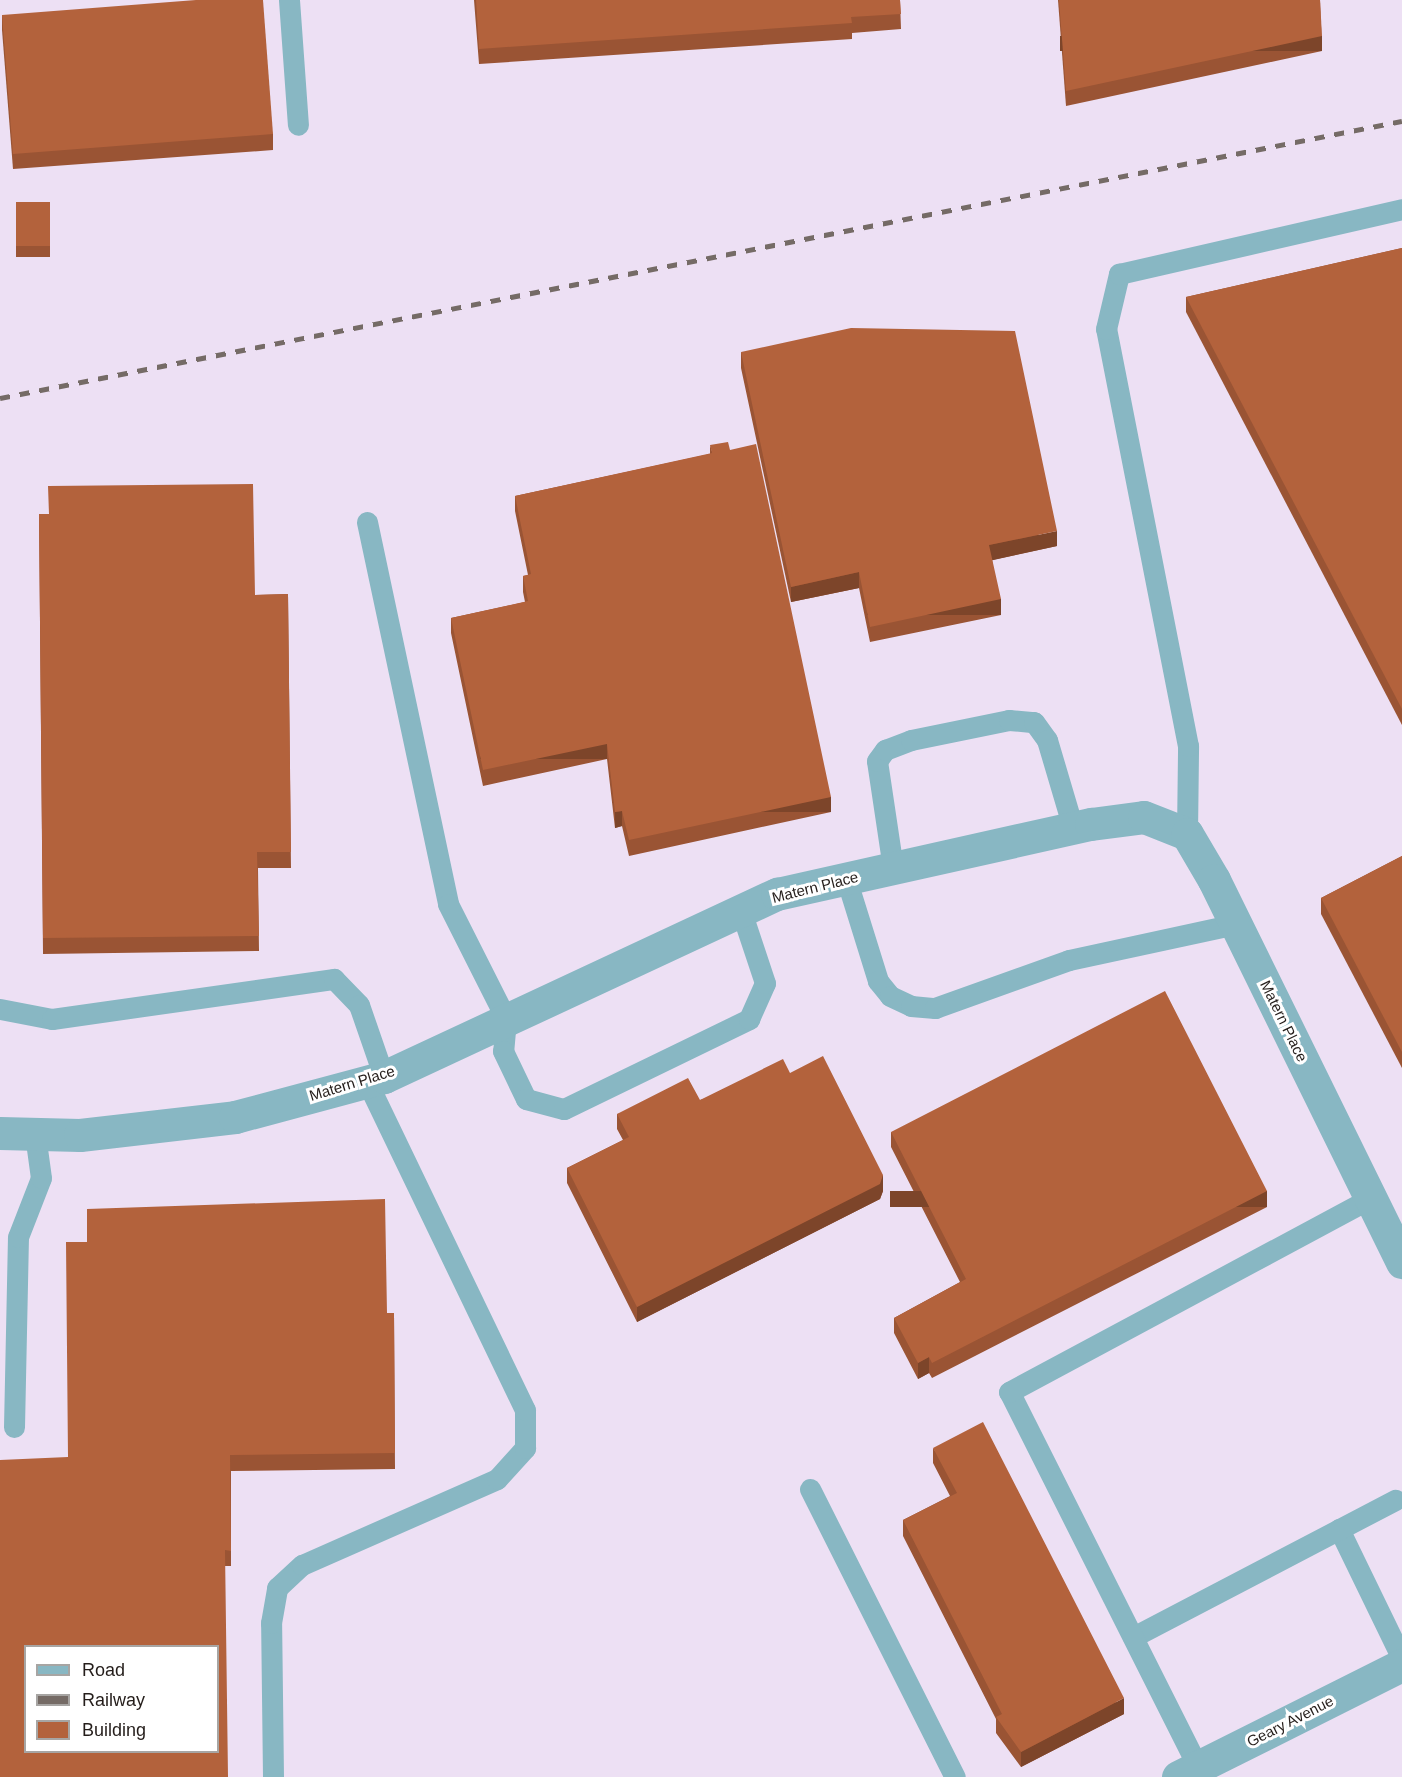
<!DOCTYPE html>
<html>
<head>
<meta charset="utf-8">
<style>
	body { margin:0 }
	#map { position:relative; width:1402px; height:1777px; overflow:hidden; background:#fcebe4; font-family:Helvetica,sans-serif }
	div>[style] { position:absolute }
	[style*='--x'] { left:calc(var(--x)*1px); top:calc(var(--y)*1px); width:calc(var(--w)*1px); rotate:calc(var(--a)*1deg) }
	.industrial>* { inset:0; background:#ede0f4 }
	.lane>* { height:21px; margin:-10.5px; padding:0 10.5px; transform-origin:10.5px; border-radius:10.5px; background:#88b7c3 }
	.street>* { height:33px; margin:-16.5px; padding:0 16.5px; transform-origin:16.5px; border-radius:16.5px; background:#88b7c3 }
	.rail>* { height:4.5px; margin-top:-2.25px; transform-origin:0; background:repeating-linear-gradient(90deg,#756b66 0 10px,transparent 0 20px) }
	.wall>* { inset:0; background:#9a5434; transform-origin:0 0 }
	.shaded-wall>* { inset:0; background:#7d452a; transform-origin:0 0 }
	.building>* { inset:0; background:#b3623c; transform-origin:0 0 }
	span { translate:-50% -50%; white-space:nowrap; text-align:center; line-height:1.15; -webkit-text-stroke:6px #fff; paint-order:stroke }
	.street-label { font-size:15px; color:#241d1a }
	.legend { position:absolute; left:24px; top:1645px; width:195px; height:108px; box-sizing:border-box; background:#fff; border:2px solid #a7a5a3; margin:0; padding:8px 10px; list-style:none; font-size:18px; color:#241d1a }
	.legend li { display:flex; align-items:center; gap:12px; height:30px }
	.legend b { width:30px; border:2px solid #a7a5a3 }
</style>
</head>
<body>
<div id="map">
	<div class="industrial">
		<div style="clip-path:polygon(evenodd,0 0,1402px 0,1402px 1777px,0 1777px,0 0,26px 1646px,218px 1646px,218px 1752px,26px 1752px,26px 1646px)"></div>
	</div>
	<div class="lane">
		<div style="--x:289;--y:0;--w:125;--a:85.9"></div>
		<div style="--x:367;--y:522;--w:390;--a:78"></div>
		<div style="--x:448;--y:904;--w:129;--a:63.2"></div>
		<div style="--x:506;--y:1019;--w:32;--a:95"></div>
		<div style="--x:503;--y:1051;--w:53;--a:64.4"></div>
		<div style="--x:526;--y:1099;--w:39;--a:15"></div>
		<div style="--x:564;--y:1109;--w:206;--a:-25.9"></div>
		<div style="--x:749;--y:1019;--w:39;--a:-66"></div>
		<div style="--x:765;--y:983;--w:76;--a:-108.4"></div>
		<div style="--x:1187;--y:834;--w:88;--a:-89.3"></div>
		<div style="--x:1188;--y:746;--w:425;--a:-101.1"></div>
		<div style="--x:1106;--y:329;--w:57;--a:-76.7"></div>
		<div style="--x:1119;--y:274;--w:290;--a:-12.9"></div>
		<div style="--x:893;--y:868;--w:108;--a:-98.5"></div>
		<div style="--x:877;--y:761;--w:14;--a:-54"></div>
		<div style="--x:885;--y:750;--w:28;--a:-21"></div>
		<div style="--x:911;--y:740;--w:100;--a:-11.5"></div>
		<div style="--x:1009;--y:720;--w:25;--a:5"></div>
		<div style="--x:1034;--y:722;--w:22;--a:54"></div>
		<div style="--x:1047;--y:740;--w:92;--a:73.5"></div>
		<div style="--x:846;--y:878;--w:108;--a:72.7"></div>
		<div style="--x:878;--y:981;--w:19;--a:51"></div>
		<div style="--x:890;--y:996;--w:23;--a:25"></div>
		<div style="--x:911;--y:1006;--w:24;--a:5"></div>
		<div style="--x:935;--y:1008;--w:142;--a:-19.7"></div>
		<div style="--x:1069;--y:960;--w:171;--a:-12.2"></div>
		<div style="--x:0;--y:1009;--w:53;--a:10.9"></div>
		<div style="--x:52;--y:1019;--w:285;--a:-8.1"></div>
		<div style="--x:334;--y:979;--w:36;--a:46"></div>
		<div style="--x:359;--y:1005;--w:76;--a:70.9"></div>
		<div style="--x:14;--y:1427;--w:190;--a:-88.8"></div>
		<div style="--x:18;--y:1237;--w:63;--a:-68.7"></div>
		<div style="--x:41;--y:1178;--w:44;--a:-97.8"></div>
		<div style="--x:810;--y:1489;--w:322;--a:63.3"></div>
		<div style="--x:1339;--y:1529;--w:144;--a:64.1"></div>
		<div style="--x:1133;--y:1637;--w:296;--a:-27.6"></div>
		<div style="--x:1198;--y:1767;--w:420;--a:-116.7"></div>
		<div style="--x:1009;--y:1392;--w:411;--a:-28.2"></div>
		<div style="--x:273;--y:1777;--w:154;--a:-90.7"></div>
		<div style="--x:271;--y:1623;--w:36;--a:-80"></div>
		<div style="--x:277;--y:1588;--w:34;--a:-43"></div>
		<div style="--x:302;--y:1565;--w:213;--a:-23.8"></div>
		<div style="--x:497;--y:1479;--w:42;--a:-47.9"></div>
		<div style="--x:525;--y:1448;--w:38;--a:-90"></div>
		<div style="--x:525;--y:1410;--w:365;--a:-115.7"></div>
	</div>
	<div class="street">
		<div style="--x:0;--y:1133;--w:80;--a:1.4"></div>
		<div style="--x:80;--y:1135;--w:156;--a:-6.6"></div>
		<div style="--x:235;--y:1117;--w:154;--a:-15"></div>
		<div style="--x:384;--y:1077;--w:434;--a:-25"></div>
		<div style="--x:777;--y:894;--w:322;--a:-12.6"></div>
		<div style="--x:1091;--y:824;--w:53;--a:-7.5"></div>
		<div style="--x:1144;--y:817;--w:46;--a:21.6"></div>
		<div style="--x:1187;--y:834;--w:53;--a:59.6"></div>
		<div style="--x:1214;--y:880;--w:426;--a:63.8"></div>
		<div style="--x:1178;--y:1777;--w:250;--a:-26.6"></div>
	</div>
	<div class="rail">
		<div style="--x:0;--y:398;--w:1429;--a:-11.18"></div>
	</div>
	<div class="wall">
		<div style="clip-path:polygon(474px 0,900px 0,901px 29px,852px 33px,852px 39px,479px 64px)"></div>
		<div style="clip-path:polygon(1058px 0,1320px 0,1322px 51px,1066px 106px)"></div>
		<div style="clip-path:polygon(2px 15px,273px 134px,273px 150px,13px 169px,2px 30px)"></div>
		<div style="left:16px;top:202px;width:34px;height:55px"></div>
		<div style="clip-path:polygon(1402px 248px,1402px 725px,1186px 312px,1186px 297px)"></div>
		<div style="clip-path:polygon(741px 352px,1057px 546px,992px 560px,1001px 615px,870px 642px,859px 588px,791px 602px,741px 368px)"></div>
		<div style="clip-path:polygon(710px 445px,831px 812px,629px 856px,622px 826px,615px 828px,607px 759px,483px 786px,451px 633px,451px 618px,525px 602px,523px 592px,523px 576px,528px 575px,515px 511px,515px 496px,710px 454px)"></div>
		<div style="clip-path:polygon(39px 515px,255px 595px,288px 594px,291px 868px,258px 868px,259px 951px,43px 954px)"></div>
		<div style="clip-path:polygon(1402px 856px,1402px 1068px,1321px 914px,1321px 898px)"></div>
		<div style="clip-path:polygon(790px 1073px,883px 1191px,880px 1199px,637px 1322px,567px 1183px,567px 1168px,623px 1140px,617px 1129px,617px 1114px,700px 1100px)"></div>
		<div style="clip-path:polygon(891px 1132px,1267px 1207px,932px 1378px,929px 1373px,918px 1379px,894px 1333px,894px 1318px,960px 1282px,891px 1147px)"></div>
		<div style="clip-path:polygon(387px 1313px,394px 1313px,395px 1469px,231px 1471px,231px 1566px,225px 1566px,68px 1457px)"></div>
		<div style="clip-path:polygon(933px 1448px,1124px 1714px,1021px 1767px,996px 1733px,996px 1719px,903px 1536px,903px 1520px,950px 1496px,933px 1463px)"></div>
	</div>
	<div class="shaded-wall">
		<div style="left:1322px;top:36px;width:15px;height:262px;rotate:90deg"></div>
		<div style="clip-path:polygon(1057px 531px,1057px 546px,989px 561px,989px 545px)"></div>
		<div style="clip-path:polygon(859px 572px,859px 588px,791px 602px,791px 587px)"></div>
		<div style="left:1001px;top:599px;width:16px;height:134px;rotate:90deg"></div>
		<div style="left:607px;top:744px;width:15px;height:127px;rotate:90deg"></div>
		<div style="left:831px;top:797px;width:15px;height:207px;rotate:90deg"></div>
		<div style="clip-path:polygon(622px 811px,622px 826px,615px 828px,615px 812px)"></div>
		<div style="clip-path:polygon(883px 1175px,883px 1191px,880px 1199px,637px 1322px,637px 1307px)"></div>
		<div style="left:1267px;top:1191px;width:16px;height:377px;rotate:90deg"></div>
		<div style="clip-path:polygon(929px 1357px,929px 1373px,918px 1379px,918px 1363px)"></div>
		<div style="clip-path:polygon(1124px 1698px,1124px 1714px,1021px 1767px,1021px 1752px)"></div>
	</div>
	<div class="building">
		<div style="clip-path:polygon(196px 0,263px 0,273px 134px,13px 154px,2px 15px)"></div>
		<div style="clip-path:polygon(476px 0,900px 0,901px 14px,851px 17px,852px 23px,479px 49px)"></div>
		<div style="clip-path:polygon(1059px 0,1320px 0,1322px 36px,1066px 91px)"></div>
		<div style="left:16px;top:202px;width:34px;height:44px"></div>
		<div style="clip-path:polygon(1402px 248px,1402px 709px,1186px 297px)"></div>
		<div style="clip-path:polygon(851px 328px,1015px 331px,1057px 531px,989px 545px,1001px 599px,870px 627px,859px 572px,791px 587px,741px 352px)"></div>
		<div style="clip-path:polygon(728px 442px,730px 450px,756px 444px,831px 797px,629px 840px,622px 811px,615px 812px,607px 744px,483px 770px,451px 618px,528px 601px,523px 576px,531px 574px,515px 496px,712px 453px,710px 445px)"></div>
		<div style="clip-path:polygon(253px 484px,255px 595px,288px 594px,291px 852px,257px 852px,259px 936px,43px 938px,39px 514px,49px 514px,48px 486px)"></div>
		<div style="clip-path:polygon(1402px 856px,1402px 1052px,1321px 898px)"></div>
		<div style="clip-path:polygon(1165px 991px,1267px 1191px,932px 1363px,929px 1357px,918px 1363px,894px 1318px,966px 1279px,891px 1132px)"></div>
		<div style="clip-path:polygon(823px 1056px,883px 1175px,880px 1184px,637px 1307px,567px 1168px,629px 1137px,617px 1114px,688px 1078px,700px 1100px,783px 1059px,790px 1073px)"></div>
		<div style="clip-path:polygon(evenodd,385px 1199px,387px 1313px,394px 1313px,395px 1453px,230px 1455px,231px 1551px,225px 1550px,228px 1777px,0 1777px,0 1460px,68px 1457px,66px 1242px,87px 1242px,87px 1209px,385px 1199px,26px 1647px,218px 1647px,218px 1752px,26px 1752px,26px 1647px)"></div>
		<div style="clip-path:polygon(983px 1422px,1124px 1698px,1021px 1752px,996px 1717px,1002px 1714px,903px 1520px,957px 1493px,933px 1448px)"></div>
	</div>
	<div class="street-label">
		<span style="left:815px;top:887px;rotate:-14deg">Matern Place</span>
		<span style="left:1284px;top:1021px;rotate:64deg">Matern Place</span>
		<span style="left:352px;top:1083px;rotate:-17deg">Matern Place</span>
		<span style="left:1290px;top:1721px;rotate:-27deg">Geary Avenue</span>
	</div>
	<ul class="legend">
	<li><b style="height:8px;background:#88b7c3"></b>Road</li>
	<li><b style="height:8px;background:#756b66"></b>Railway</li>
	<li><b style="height:16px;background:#b3623c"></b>Building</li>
	</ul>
</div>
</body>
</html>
